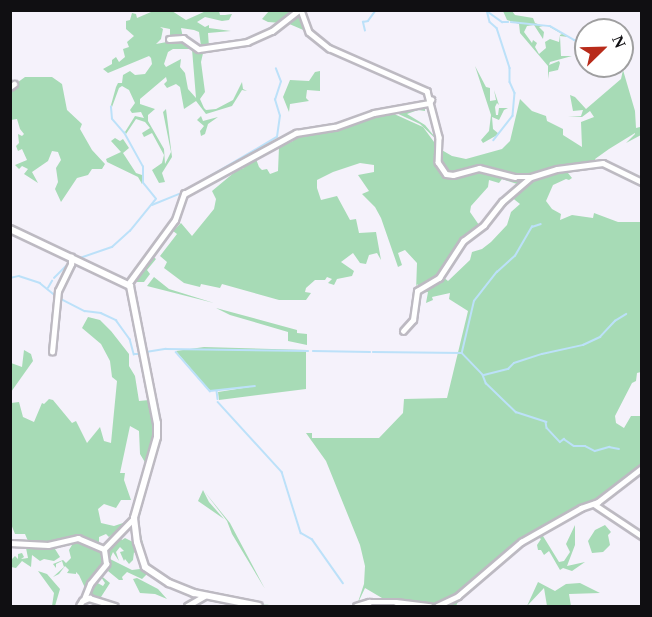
<!DOCTYPE html>
<html>
<head>
<meta charset="utf-8">
<style>
	body { margin:0 }
	#map { position:relative; width:652px; height:617px; overflow:hidden; background:#f5f2fb; font-family:Georgia,serif }
	div>[style] { position:absolute }
	[style*='--x'] { left:calc(var(--x)*1px); top:calc(var(--y)*1px); width:calc(var(--w)*1px); rotate:calc(var(--a)*1deg) }
	.green>* { inset:0; background:#a7dbb6 }
	.stream>* { height:1.5px; margin:-0.75px; padding:0 0.75px; transform-origin:0.75px; border-radius:0.75px; background:#bce1f9 }
	.roads { filter:drop-shadow(2px 0 #bdbac2) drop-shadow(-2px 0 #bdbac2) drop-shadow(0 2px #bdbac2) drop-shadow(0 -2px #bdbac2) }
	.minor>* { height:4.5px; margin:-2.25px; padding:0 2.25px; transform-origin:2.25px; border-radius:2.25px; background:#fff }
	.secondary>* { height:6px; margin:-3px; padding:0 3px; transform-origin:3px; border-radius:3px; background:#fff }
	span { translate:-50% -50%; white-space:nowrap; text-align:center; line-height:1.15; -webkit-text-stroke:5px #fff; paint-order:stroke }
	.frame { position:absolute; inset:0; border:12px solid #100f12; pointer-events:none }
	.north { position:absolute; left:574px; top:18px; width:60px; height:60px; box-sizing:border-box; background:#fff; border:2px solid #9f9fa0; border-radius:50%; rotate:67deg; font-size:16px; font-weight:700; line-height:24px; text-align:center; color:#100f12 }
	.north::after { content:''; display:block; margin:auto; width:21px; height:27px; background:#b82b1a; clip-path:polygon(50% 0,100% 100%,50% 72%,0 100%) }
</style>
</head>
<body>
<div id="map">
	<div class="green">
		<div style="clip-path:polygon(evenodd,172px 11px,186px 20px,206px 11px,219px 11px,220px 15px,225px 15px,232px 14px,229px 20px,222px 21px,205px 17px,197px 22px,205px 27px,209px 25px,209px 28px,231px 31px,208px 33px,209px 47px,199px 48px,201px 46px,199px 32px,194px 30px,181px 28px,183px 38px,170px 39px,170px 29px,160px 27px,163px 29px,161px 39px,156px 44px,183px 39px,198px 50px,204px 49px,201px 62px,205px 92px,200px 99px,204px 108px,206px 110px,216px 109px,233px 100px,242px 82px,243px 89px,247px 91px,242px 90px,232px 106px,206px 114px,196px 101px,184px 109px,180px 87px,176px 84px,167px 88px,164px 84px,167px 81px,166px 77px,140px 99px,140px 104px,155px 109px,148px 115px,148px 121px,164px 149px,165px 164px,171px 152px,163px 112px,166px 109px,172px 157px,162px 173px,165px 182px,159px 183px,152px 170px,162px 163px,164px 155px,152px 133px,144px 137px,142px 133px,150px 128px,145px 122px,136px 119px,126px 134px,125px 132px,135px 116px,144px 118px,141px 112px,132px 113px,130px 110px,135px 103px,129px 90px,122px 86px,119px 88px,112px 107px,111px 105px,116px 87px,118px 83px,122px 83px,123px 75px,130px 71px,135px 75px,145px 74px,152px 64px,151px 58px,149px 56px,108px 73px,103px 69px,112px 64px,112px 60px,116px 57px,119px 62px,125px 57px,123px 49px,129px 47px,127px 42px,134px 36px,126px 29px,126px 21px,130px 20px,132px 13px,136px 14px,137px 18px,151px 12px,172px 11px,173px 49px,192px 49px,196px 98px,188px 89px,185px 73px,180px 67px,181px 59px,166px 67px,164px 64px,168px 52px,173px 49px)"></div>
		<div style="clip-path:polygon(269px 11px,299px 11px,282px 23px,268px 22px,262px 19px)"></div>
		<div style="clip-path:polygon(503px 11px,512px 11px,515px 15px,533px 18px,535px 23px,543px 26px,539px 27px,544px 32px,543px 39px,534px 25px,527px 26px,524px 32px,532px 43px,533px 40px,537px 43px,535px 47px,539px 54px,546px 48px,545px 42px,550px 39px,559px 42px,560px 35px,562px 34px,548px 26px,550px 26px,568px 37px,560px 36px,561px 56px,572px 56px,550px 62px,549px 65px,559px 61px,560px 63px,558px 70px,549px 72px,548px 79px,548px 66px,520px 33px,519px 24px,507px 20px)"></div>
		<div style="clip-path:polygon(300px 14px,305px 27px,308px 32px,287px 23px)"></div>
		<div style="clip-path:polygon(475px 66px,486px 87px,490px 88px,490px 101px,496px 100px,494px 90px,499px 105px,497px 103px,495px 107px,496px 115px,498px 115px,499px 108px,508px 108px,504px 110px,499px 120px,492px 117px,493px 129px,499px 134px,483px 143px,481px 140px,489px 131px,491px 115px)"></div>
		<div style="clip-path:polygon(623px 70px,635px 111px,636px 128px,640px 127px,641px 135px,626px 143px,635px 134px,635px 133px,609px 149px,595px 159px,597px 162px,523px 177px,480px 168px,515px 177px,528px 178px,490px 216px,492px 210px,517px 184px,502px 179px,499px 183px,489px 180px,488px 187px,471px 206px,470px 212px,479px 225px,484px 224px,464px 240px,440px 276px,420px 288px,417px 284px,412px 320px,407px 328px,416px 291px,417px 263px,405px 250px,398px 253px,402px 265px,398px 267px,381px 218px,375px 207px,362px 194px,369px 191px,358px 175px,374px 172px,374px 165px,360px 163px,333px 172px,317px 180px,317px 188px,321px 200px,337px 196px,350px 220px,356px 219px,359px 233px,376px 232px,381px 260px,377px 253px,369px 255px,366px 264px,360px 263px,353px 253px,341px 262px,354px 271px,352px 276px,337px 279px,334px 285px,328px 283px,332px 279px,327px 277px,325px 280px,315px 280px,306px 288px,305px 292px,311px 293px,306px 300px,279px 300px,222px 284px,220px 288px,201px 284px,200px 287px,184px 283px,164px 268px,167px 262px,160px 256px,177px 234px,173px 231px,181px 223px,192px 236px,214px 209px,216px 199px,212px 191px,236px 171px,244px 168px,242px 165px,234px 167px,250px 158px,256px 159px,259px 167px,262px 170px,267px 169px,270px 174px,278px 171px,279px 147px,293px 141px,290px 137px,296px 133px,336px 127px,374px 114px,392px 113px,423px 127px,437px 146px,439px 173px,441px 169px,445px 174px,453px 176px,479px 168px,454px 175px,446px 173px,439px 163px,440px 149px,452px 156px,466px 159px,502px 149px,510px 141px,520px 99px,532px 111px,546px 116px,547px 121px,563px 129px,563px 135px,582px 147px,581px 122px,594px 117px,590px 111px,582px 117px,568px 116px,581px 116px,583px 110px,573px 111px,570px 95px,575px 97px,586px 109px,621px 79px)"></div>
		<div style="clip-path:polygon(320px 71px,320px 91px,307px 90px,306px 98px,309px 101px,290px 104px,289px 112px,283px 97px,290px 80px,309px 81px,315px 72px)"></div>
		<div style="clip-path:polygon(25px 77px,52px 77px,62px 84px,67px 110px,82px 124px,80px 129px,92px 150px,105px 164px,102px 169px,92px 169px,88px 175px,77px 178px,61px 202px,55px 189px,58px 182px,56px 168px,61px 160px,58px 152px,52px 151px,48px 161px,32px 172px,38px 183px,24px 174px,28px 169px,22px 166px,19px 169px,15px 165px,27px 160px,22px 149px,18px 151px,16px 146px,19px 143px,18px 134px,22px 136px,24px 134px,20px 129px,17px 119px,11px 120px,10px 88px)"></div>
		<div style="clip-path:polygon(429px 104px,430px 108px,425px 107px,425px 111px,418px 110px,407px 114px,425px 125px,439px 142px,420px 124px,394px 112px)"></div>
		<div style="clip-path:polygon(201px 116px,203px 121px,218px 117px,208px 124px,205px 134px,201px 136px,200px 131px,204px 126px,197px 120px)"></div>
		<div style="clip-path:polygon(115px 138px,120px 141px,123px 139px,129px 148px,123px 153px,136px 173px,142px 175px,142px 184px,138px 177px,107px 162px,106px 159px,121px 152px,111px 141px)"></div>
		<div style="clip-path:polygon(585px 167px,568px 173px,572px 178px,569px 180px,566px 179px,553px 185px,546px 201px,552px 209px,561px 214px,560px 220px,572px 215px,593px 218px,594px 213px,618px 222px,641px 222px,641px 372px,637px 373px,636px 381px,632px 383px,615px 416px,616px 423px,624px 428px,631px 416px,641px 416px,641px 466px,597px 501px,532px 536px,457px 595px,436px 606px,382px 602px,382px 598px,365px 588px,357px 605px,364px 584px,365px 566px,360px 545px,326px 461px,306px 433px,312px 433px,312px 438px,379px 438px,403px 413px,404px 399px,447px 398px,468px 311px,449px 299px,450px 293px,432px 297px,433px 300px,426px 303px,428px 292px,417px 293px,442px 276px,448px 281px,470px 260px,472px 252px,482px 249px,491px 242px,507px 225px,511px 212px,520px 204px,510px 196px,532px 178px,550px 172px)"></div>
		<div style="clip-path:polygon(151px 255px,156px 259px,147px 270px,150px 274px,144px 282px,133px 282px)"></div>
		<div style="clip-path:polygon(154px 277px,169px 289px,214px 303px,147px 286px)"></div>
		<div style="clip-path:polygon(216px 308px,297px 330px,297px 333px,307px 334px,307px 345px,288px 341px,288px 332px,230px 315px)"></div>
		<div style="clip-path:polygon(131px 310px,154px 416px,154px 438px,132px 517px,146px 464px,140px 454px,139px 431px,130px 426px,120px 473px,125px 473px,124px 480px,131px 500px,121px 500px,116px 508px,104px 504px,98px 509px,101px 523px,114px 526px,126px 522px,124px 525px,109px 537px,106px 534px,99px 537px,99px 547px,80px 536px,52px 544px,28px 541px,25px 534px,15px 534px,11px 524px,11px 403px,19px 402px,23px 417px,34px 422px,42px 403px,44px 404px,49px 399px,53px 400px,72px 423px,76px 421px,87px 443px,100px 427px,104px 441px,111px 443px,117px 381px,112px 377px,110px 361px,101px 344px,82px 328px,88px 317px,100px 320px,111px 331px,129px 354px,129px 366px,135px 376px,139px 401px,149px 400px)"></div>
		<div style="clip-path:polygon(204px 347px,307px 350px,297px 351px,306px 351px,306px 389px,219px 400px,218px 392px,256px 386px,213px 391px,208px 389px,176px 351px)"></div>
		<div style="clip-path:polygon(24px 350px,31px 354px,33px 361px,11px 392px,11px 357px,11px 363px,22px 367px)"></div>
		<div style="clip-path:polygon(158px 410px,161px 434px,138px 523px,148px 564px,154px 571px,202px 592px,274px 606px,213px 596px,189px 589px,158px 575px,147px 566px,136px 520px,156px 447px)"></div>
		<div style="clip-path:polygon(203px 490px,209px 502px,224px 519px,198px 501px)"></div>
		<div style="clip-path:polygon(204px 491px,230px 523px,265px 589px,232px 534px,227px 521px)"></div>
		<div style="clip-path:polygon(evenodd,132px 523px,146px 571px,199px 598px,147px 574px,142px 579px,127px 572px,122px 577px,123px 580px,119px 580px,108px 571px,105px 550px,119px 536px,122px 540px,125px 538px,135px 543px,132px 523px,120px 547px,124px 551px,120px 552px,124px 561px,125px 559px,129px 564px,133px 560px,134px 552px,138px 557px,140px 569px,132px 570px,110px 559px,113px 552px,119px 561px,116px 552px,120px 547px)"></div>
		<div style="clip-path:polygon(575px 525px,575px 545px,567px 566px,585px 562px,572px 571px,563px 568px,560px 570px,549px 551px,544px 555px,541px 550px,538px 550px,537px 545px,541px 539px,538px 537px,516px 549px,461px 595px,456px 606px,450px 606px,449px 602px,512px 550px,530px 538px,540px 534px,543px 536px,559px 562px,564px 561px,570px 552px,566px 544px)"></div>
		<div style="clip-path:polygon(605px 525px,611px 532px,608px 535px,610px 545px,603px 552px,592px 553px,588px 541px,595px 530px)"></div>
		<div style="clip-path:polygon(71px 539px,83px 540px,103px 551px,105px 562px,86px 590px,79px 575px,76px 572px,76px 574px,67px 573px,69px 570px,65px 566px,59px 574px,53px 577px,64px 567px,62px 561px,56px 564px,56px 568px,53px 564px,63px 560px,66px 563px,71px 558px,69px 550px,75px 540px,55px 549px,60px 557px,54px 561px,44px 559px,40px 561px,32px 555px,31px 567px,22px 561px,16px 568px,11px 567px,10px 561px,15px 556px,18px 559px,18px 554px,22px 553px,24px 557px,21px 559px,28px 558px,25px 543px,34px 545px)"></div>
		<div style="clip-path:polygon(38px 571px,47px 574px,60px 589px,55px 606px,52px 606px,54px 593px)"></div>
		<div style="clip-path:polygon(99px 574px,110px 583px,101px 597px,88px 597px,86px 595px,94px 581px,103px 586px,105px 583px)"></div>
		<div style="clip-path:polygon(137px 578px,158px 589px,167px 599px,155px 594px,140px 593px,133px 579px)"></div>
		<div style="clip-path:polygon(538px 582px,555px 591px,566px 584px,580px 583px,600px 593px,569px 594px,571px 606px,547px 606px,544px 588px,527px 606px)"></div>
	</div>
	<div class="stream">
		<div style="--x:487;--y:10;--w:12;--a:76"></div>
		<div style="--x:490;--y:22;--w:9;--a:41"></div>
		<div style="--x:497;--y:28;--w:42;--a:72"></div>
		<div style="--x:510;--y:68;--w:14;--a:90"></div>
		<div style="--x:510;--y:82;--w:12;--a:66"></div>
		<div style="--x:515;--y:93;--w:23;--a:95"></div>
		<div style="--x:513;--y:116;--w:31;--a:128"></div>
		<div style="--x:487;--y:11;--w:19;--a:36"></div>
		<div style="--x:502;--y:22;--w:6;--a:0"></div>
		<div style="--x:511;--y:22;--w:39;--a:6"></div>
		<div style="--x:550;--y:26;--w:28;--a:30"></div>
		<div style="--x:574;--y:40;--w:11;--a:15"></div>
		<div style="--x:365;--y:31;--w:9;--a:-103"></div>
		<div style="--x:363;--y:22;--w:5;--a:-11"></div>
		<div style="--x:368;--y:21;--w:14;--a:-54"></div>
		<div style="--x:207;--y:178;--w:81;--a:-30.4"></div>
		<div style="--x:277;--y:137;--w:21;--a:-82"></div>
		<div style="--x:280;--y:116;--w:17;--a:-107"></div>
		<div style="--x:275;--y:100;--w:19;--a:-72"></div>
		<div style="--x:281;--y:82;--w:14;--a:-111"></div>
		<div style="--x:182;--y:192;--w:25;--a:-29"></div>
		<div style="--x:152;--y:205;--w:29;--a:-22"></div>
		<div style="--x:80;--y:258;--w:34;--a:-19"></div>
		<div style="--x:112;--y:247;--w:24;--a:-42"></div>
		<div style="--x:130;--y:231;--w:41;--a:-50.9"></div>
		<div style="--x:156;--y:199;--w:21;--a:-129"></div>
		<div style="--x:143;--y:183;--w:16;--a:-90"></div>
		<div style="--x:143;--y:167;--w:39;--a:-119"></div>
		<div style="--x:124;--y:133;--w:18;--a:-131"></div>
		<div style="--x:112;--y:119;--w:12;--a:-95"></div>
		<div style="--x:10;--y:278;--w:9;--a:-13"></div>
		<div style="--x:19;--y:276;--w:22;--a:18"></div>
		<div style="--x:40;--y:283;--w:21;--a:39"></div>
		<div style="--x:54;--y:278;--w:18;--a:-45"></div>
		<div style="--x:48;--y:288;--w:8;--a:-60"></div>
		<div style="--x:59;--y:298;--w:29;--a:27"></div>
		<div style="--x:85;--y:311;--w:16;--a:7"></div>
		<div style="--x:101;--y:313;--w:17;--a:25"></div>
		<div style="--x:116;--y:320;--w:24;--a:54"></div>
		<div style="--x:130;--y:339;--w:16;--a:75"></div>
		<div style="--x:134;--y:354;--w:6;--a:0"></div>
		<div style="--x:313;--y:351;--w:57;--a:1"></div>
		<div style="--x:146;--y:352;--w:20;--a:-9"></div>
		<div style="--x:166;--y:349;--w:142;--a:0.8"></div>
		<div style="--x:176;--y:352;--w:52;--a:48.9"></div>
		<div style="--x:210;--y:391;--w:45;--a:-6.3"></div>
		<div style="--x:373;--y:352;--w:89;--a:0.6"></div>
		<div style="--x:462;--y:353;--w:30;--a:46"></div>
		<div style="--x:483;--y:375;--w:9;--a:69"></div>
		<div style="--x:486;--y:383;--w:42;--a:44"></div>
		<div style="--x:516;--y:412;--w:32;--a:18"></div>
		<div style="--x:546;--y:422;--w:6;--a:81"></div>
		<div style="--x:547;--y:428;--w:19;--a:47"></div>
		<div style="--x:560;--y:442;--w:5;--a:-37"></div>
		<div style="--x:564;--y:439;--w:12;--a:35"></div>
		<div style="--x:574;--y:446;--w:11;--a:0"></div>
		<div style="--x:585;--y:446;--w:11;--a:27"></div>
		<div style="--x:595;--y:451;--w:15;--a:-16"></div>
		<div style="--x:609;--y:447;--w:10;--a:11"></div>
		<div style="--x:462;--y:352;--w:52;--a:-76.8"></div>
		<div style="--x:474;--y:301;--w:37;--a:-52"></div>
		<div style="--x:497;--y:272;--w:24;--a:-42"></div>
		<div style="--x:515;--y:256;--w:34;--a:-60"></div>
		<div style="--x:532;--y:227;--w:9;--a:-18"></div>
		<div style="--x:484;--y:375;--w:25;--a:-14"></div>
		<div style="--x:508;--y:369;--w:8;--a:-45"></div>
		<div style="--x:514;--y:363;--w:29;--a:-18"></div>
		<div style="--x:542;--y:354;--w:42;--a:-12.4"></div>
		<div style="--x:583;--y:345;--w:19;--a:-25"></div>
		<div style="--x:600;--y:337;--w:22;--a:-47"></div>
		<div style="--x:615;--y:321;--w:13;--a:-32"></div>
		<div style="--x:217;--y:391;--w:8;--a:83"></div>
		<div style="--x:218;--y:402;--w:95;--a:47.6"></div>
		<div style="--x:282;--y:472;--w:64;--a:72.7"></div>
		<div style="--x:301;--y:533;--w:13;--a:29"></div>
		<div style="--x:312;--y:539;--w:54;--a:54.8"></div>
	</div>
	<div class="roads">
		<div class="minor">
			<div style="--x:301;--y:10;--w:23;--a:70"></div>
			<div style="--x:309;--y:32;--w:26;--a:39"></div>
			<div style="--x:329;--y:48;--w:107;--a:23.7"></div>
			<div style="--x:427;--y:91;--w:48;--a:75.4"></div>
			<div style="--x:439;--y:137;--w:25;--a:92"></div>
			<div style="--x:438;--y:162;--w:14;--a:56"></div>
			<div style="--x:446;--y:174;--w:7;--a:8"></div>
			<div style="--x:453;--y:175;--w:27;--a:-15"></div>
			<div style="--x:479;--y:168;--w:37;--a:14"></div>
			<div style="--x:515;--y:177;--w:16;--a:0"></div>
			<div style="--x:531;--y:177;--w:27;--a:-17"></div>
			<div style="--x:557;--y:169;--w:46;--a:-7.4"></div>
			<div style="--x:603;--y:163;--w:43;--a:26"></div>
			<div style="--x:169;--y:39;--w:14;--a:-4"></div>
			<div style="--x:183;--y:38;--w:19;--a:35"></div>
			<div style="--x:199;--y:49;--w:49;--a:-8.3"></div>
			<div style="--x:247;--y:42;--w:27;--a:-24"></div>
			<div style="--x:272;--y:31;--w:34;--a:-38"></div>
			<div style="--x:10;--y:87;--w:5;--a:-37"></div>
			<div style="--x:128;--y:284;--w:79;--a:-53.7"></div>
			<div style="--x:175;--y:220;--w:28;--a:-71"></div>
			<div style="--x:184;--y:194;--w:128;--a:-28.6"></div>
			<div style="--x:296;--y:133;--w:39;--a:-9"></div>
			<div style="--x:335;--y:127;--w:41;--a:-19.7"></div>
			<div style="--x:374;--y:113;--w:56;--a:-10.3"></div>
			<div style="--x:429;--y:103;--w:4;--a:-56"></div>
			<div style="--x:403;--y:331;--w:15;--a:-48"></div>
			<div style="--x:413;--y:320;--w:29;--a:-82"></div>
			<div style="--x:417;--y:291;--w:26;--a:-31"></div>
			<div style="--x:439;--y:278;--w:44;--a:-57"></div>
			<div style="--x:463;--y:241;--w:26;--a:-37"></div>
			<div style="--x:484;--y:225;--w:29;--a:-52"></div>
			<div style="--x:502;--y:202;--w:37;--a:-41"></div>
			<div style="--x:52;--y:352;--w:61;--a:-84.4"></div>
			<div style="--x:58;--y:291;--w:30;--a:-64"></div>
			<div style="--x:71;--y:264;--w:7;--a:-90"></div>
			<div style="--x:594;--y:504;--w:58;--a:33.7"></div>
			<div style="--x:10;--y:543;--w:38;--a:3"></div>
			<div style="--x:48;--y:545;--w:31;--a:-13"></div>
			<div style="--x:78;--y:538;--w:28;--a:23"></div>
			<div style="--x:104;--y:549;--w:43;--a:-45.9"></div>
			<div style="--x:84;--y:599;--w:16;--a:-68"></div>
			<div style="--x:90;--y:584;--w:26;--a:-51"></div>
			<div style="--x:106;--y:564;--w:15;--a:-98"></div>
			<div style="--x:79;--y:606;--w:6;--a:-59"></div>
			<div style="--x:82;--y:601;--w:8;--a:-23"></div>
			<div style="--x:89;--y:598;--w:27;--a:17"></div>
			<div style="--x:187;--y:606;--w:20;--a:-30"></div>
			<div style="--x:356;--y:606;--w:14;--a:-17"></div>
			<div style="--x:369;--y:602;--w:27;--a:0"></div>
			<div style="--x:396;--y:602;--w:34;--a:7"></div>
			<div style="--x:437;--y:606;--w:23;--a:-25"></div>
			<div style="--x:458;--y:596;--w:83;--a:-40.6"></div>
			<div style="--x:521;--y:542;--w:69;--a:-29.5"></div>
			<div style="--x:581;--y:508;--w:18;--a:-19"></div>
			<div style="--x:598;--y:502;--w:56;--a:-37.7"></div>
		</div>
		<div class="secondary">
			<div style="--x:10;--y:229;--w:133;--a:25.4"></div>
			<div style="--x:130;--y:286;--w:140;--a:78.9"></div>
			<div style="--x:157;--y:423;--w:14;--a:90"></div>
			<div style="--x:157;--y:437;--w:84;--a:105.9"></div>
			<div style="--x:134;--y:518;--w:24;--a:83"></div>
			<div style="--x:137;--y:542;--w:26;--a:72"></div>
			<div style="--x:145;--y:567;--w:29;--a:34"></div>
			<div style="--x:169;--y:583;--w:27;--a:22"></div>
			<div style="--x:194;--y:593;--w:66;--a:11.3"></div>
		</div>
	</div>
	<div class="frame"></div>
	<div class="north">N</div>
</div>
</body>
</html>
